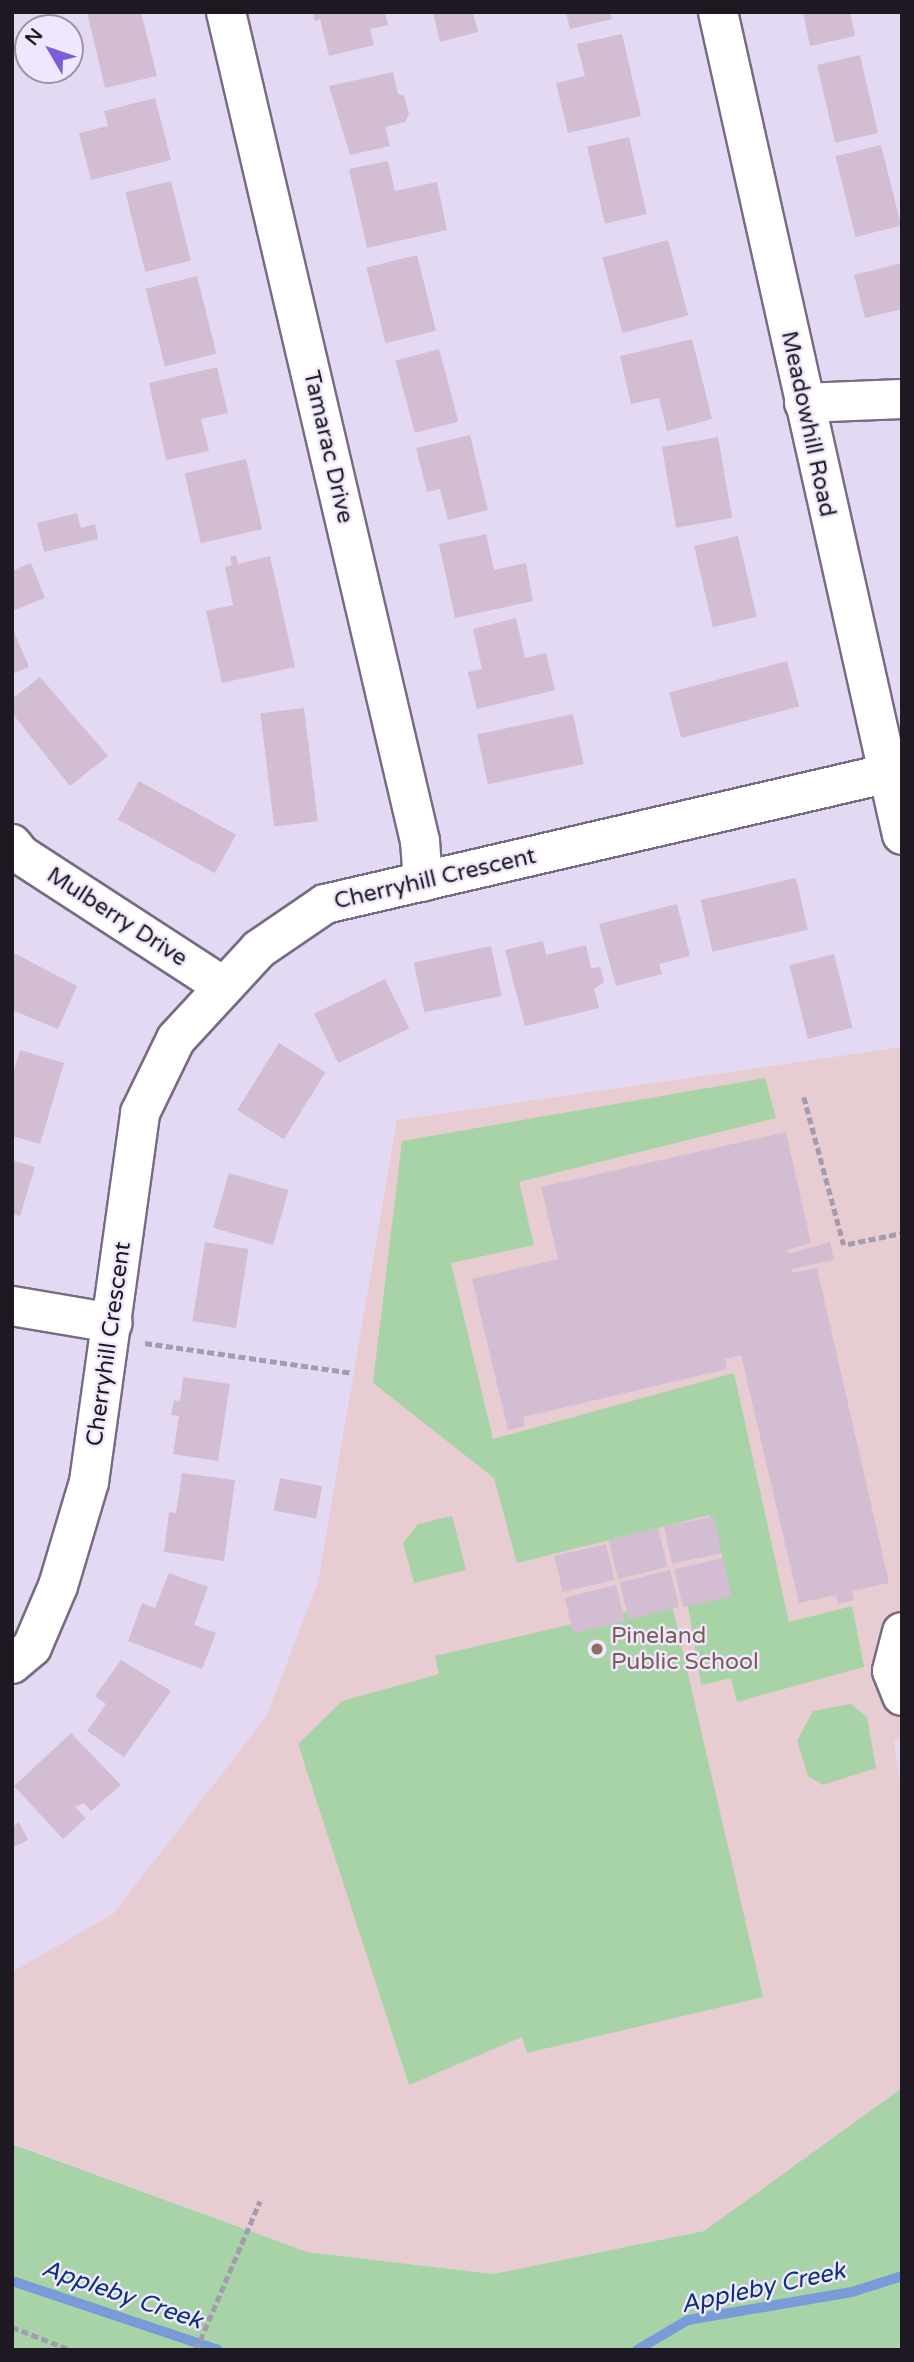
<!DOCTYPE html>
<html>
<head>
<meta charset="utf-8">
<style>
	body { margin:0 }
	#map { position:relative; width:914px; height:2362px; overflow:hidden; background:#e4d9f2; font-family:"Varela Round",sans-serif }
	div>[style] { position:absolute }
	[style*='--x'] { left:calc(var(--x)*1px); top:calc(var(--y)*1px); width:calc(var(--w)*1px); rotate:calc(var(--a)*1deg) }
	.industrial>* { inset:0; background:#e7cdd2 }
	.green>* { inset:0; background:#a7d3a7 }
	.stream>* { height:10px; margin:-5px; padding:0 5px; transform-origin:5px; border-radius:5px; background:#799cd9 }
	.building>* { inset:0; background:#d3bdd2; transform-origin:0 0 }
	.path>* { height:4.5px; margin-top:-2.25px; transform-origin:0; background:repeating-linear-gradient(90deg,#a49baf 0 7px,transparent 0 10.5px) }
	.roads { filter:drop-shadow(2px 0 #776c83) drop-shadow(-2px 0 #776c83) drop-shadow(0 2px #776c83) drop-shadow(0 -2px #776c83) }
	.minor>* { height:38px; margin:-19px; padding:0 19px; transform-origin:19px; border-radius:19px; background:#fff }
	.dots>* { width:19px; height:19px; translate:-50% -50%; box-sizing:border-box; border:4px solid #f0e7fc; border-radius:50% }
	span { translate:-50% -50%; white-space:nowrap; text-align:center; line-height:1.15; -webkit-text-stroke:5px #f0e7fc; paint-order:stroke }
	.street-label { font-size:23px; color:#1d1821 }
	.education-label { font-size:23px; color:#785e54 }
	.left { translate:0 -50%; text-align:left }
	.water-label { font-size:24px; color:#0a3278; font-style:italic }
	.frame { position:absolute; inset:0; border:14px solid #1d1821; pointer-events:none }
	.north { position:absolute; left:14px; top:14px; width:70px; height:70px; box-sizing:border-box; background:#f0e7fc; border:2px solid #9c94a4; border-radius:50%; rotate:309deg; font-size:19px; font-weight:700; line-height:28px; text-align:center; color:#1d1821 }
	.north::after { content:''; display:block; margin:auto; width:24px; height:32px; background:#7b5fda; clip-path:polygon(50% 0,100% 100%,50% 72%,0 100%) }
</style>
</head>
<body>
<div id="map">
	<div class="industrial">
		<div style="clip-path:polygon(902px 1047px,902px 1739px,894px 1741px,902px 1794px,902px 2088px,704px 2231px,493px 2274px,307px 2252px,12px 2143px,12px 1972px,113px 1914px,266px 1717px,318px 1582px,397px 1120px)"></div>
	</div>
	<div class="green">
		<div style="clip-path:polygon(765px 1078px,776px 1118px,519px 1182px,534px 1245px,451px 1263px,493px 1439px,734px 1373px,789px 1622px,852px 1606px,864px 1667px,737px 1702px,731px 1678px,701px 1685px,684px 1581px,725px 1566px,710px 1515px,517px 1563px,494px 1478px,373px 1383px,402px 1141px)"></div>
		<div style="clip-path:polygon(452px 1516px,466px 1570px,414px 1583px,403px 1543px,418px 1524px)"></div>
		<div style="clip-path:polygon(671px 1601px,763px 1997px,527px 2053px,522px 2037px,409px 2085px,298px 1744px,342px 1701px,439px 1674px,435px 1656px)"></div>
		<div style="clip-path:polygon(851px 1704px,867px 1717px,876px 1768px,823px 1785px,808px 1776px,797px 1741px,813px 1711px)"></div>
		<div style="clip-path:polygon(902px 2088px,902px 2350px,12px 2350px,12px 2144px,307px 2252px,493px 2274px,704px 2231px)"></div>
	</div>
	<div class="stream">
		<div style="--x:12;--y:2281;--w:217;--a:18.5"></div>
		<div style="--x:637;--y:2350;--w:59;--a:-30.5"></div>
		<div style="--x:688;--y:2320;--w:166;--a:-9.7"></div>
		<div style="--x:852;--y:2292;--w:52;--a:-17.7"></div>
	</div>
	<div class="building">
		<div style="clip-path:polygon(87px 12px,141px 12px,157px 76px,105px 88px)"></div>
		<div style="clip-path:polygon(313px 12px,385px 12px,388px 25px,370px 29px,374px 45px,329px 56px,320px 19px,315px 21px)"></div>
		<div style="clip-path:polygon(433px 12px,473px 12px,478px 32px,440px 42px)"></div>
		<div style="clip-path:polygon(566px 12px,610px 12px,612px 19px,570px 29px)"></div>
		<div style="clip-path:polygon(803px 12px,850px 12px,855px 36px,810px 46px)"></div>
		<div style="clip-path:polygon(622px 34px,641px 116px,568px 133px,556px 83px,585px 76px,577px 44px)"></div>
		<div style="left:860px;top:55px;width:80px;height:44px;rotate:77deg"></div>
		<div style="clip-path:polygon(393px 72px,398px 94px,404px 96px,409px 114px,405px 122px,385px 127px,390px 146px,350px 155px,329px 86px)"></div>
		<div style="clip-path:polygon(155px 98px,171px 160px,91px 180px,79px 133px,108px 126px,104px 111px)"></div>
		<div style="left:629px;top:137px;width:79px;height:43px;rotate:77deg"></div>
		<div style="left:881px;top:145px;width:83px;height:47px;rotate:76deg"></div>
		<div style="clip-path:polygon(388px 161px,395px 191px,437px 182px,447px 230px,367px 248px,349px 169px)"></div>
		<div style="left:171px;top:181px;width:82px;height:47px;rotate:76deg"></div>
		<div style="left:668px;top:240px;width:78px;height:68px;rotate:75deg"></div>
		<div style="left:417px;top:255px;width:78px;height:52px;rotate:76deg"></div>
		<div style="clip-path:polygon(902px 263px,902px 309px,865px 318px,854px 275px)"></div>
		<div style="left:197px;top:276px;width:80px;height:53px;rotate:76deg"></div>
		<div style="clip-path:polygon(692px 339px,712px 419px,667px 431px,659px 398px,631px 404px,620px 356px)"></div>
		<div style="left:439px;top:349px;width:75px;height:45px;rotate:75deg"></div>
		<div style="clip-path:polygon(217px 367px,228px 413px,201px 419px,209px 451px,166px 460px,149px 383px)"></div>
		<div style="clip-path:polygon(470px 435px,488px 510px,448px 520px,440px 489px,427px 492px,416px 448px)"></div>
		<div style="left:718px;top:437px;width:82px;height:57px;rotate:80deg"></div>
		<div style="left:246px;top:459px;width:72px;height:63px;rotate:77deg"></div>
		<div style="clip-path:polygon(77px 513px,81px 528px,95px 524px,98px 539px,44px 552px,37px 523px)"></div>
		<div style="clip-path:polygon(486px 534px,494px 570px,526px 563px,533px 601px,455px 618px,439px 544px)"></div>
		<div style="left:738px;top:536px;width:83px;height:45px;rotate:77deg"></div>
		<div style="clip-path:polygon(236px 555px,238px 564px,270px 556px,295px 667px,222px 683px,206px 611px,233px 605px,225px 567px,232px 565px,230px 557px)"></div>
		<div style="clip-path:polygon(31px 563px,45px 598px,12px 611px,12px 571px)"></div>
		<div style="clip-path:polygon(516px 618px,525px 658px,546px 653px,555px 690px,477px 709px,468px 672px,482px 669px,473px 629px)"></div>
		<div style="clip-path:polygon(12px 627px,29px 667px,12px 674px)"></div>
		<div style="left:787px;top:661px;width:47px;height:122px;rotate:75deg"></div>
		<div style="clip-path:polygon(40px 677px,108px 756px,70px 786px,12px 713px,12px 699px)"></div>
		<div style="left:304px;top:708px;width:114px;height:44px;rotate:83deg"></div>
		<div style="left:573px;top:714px;width:51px;height:98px;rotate:78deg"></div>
		<div style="left:139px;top:781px;width:111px;height:44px;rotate:29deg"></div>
		<div style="left:796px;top:878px;width:53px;height:98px;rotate:77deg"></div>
		<div style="clip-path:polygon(677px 904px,690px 956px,659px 964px,662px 974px,616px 986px,599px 924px)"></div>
		<div style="clip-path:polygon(543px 941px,546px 955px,586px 945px,591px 968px,600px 967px,604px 982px,594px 989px,599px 1008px,525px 1026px,505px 950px)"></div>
		<div style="left:491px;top:946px;width:51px;height:79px;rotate:78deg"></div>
		<div style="clip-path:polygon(12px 952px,77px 986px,58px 1029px,12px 1010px)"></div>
		<div style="left:834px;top:954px;width:76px;height:46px;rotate:76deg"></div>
		<div style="left:385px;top:979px;width:55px;height:79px;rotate:64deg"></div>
		<div style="left:279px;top:1043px;width:55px;height:79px;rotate:32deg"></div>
		<div style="clip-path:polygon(20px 1050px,64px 1063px,40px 1144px,12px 1136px,12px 1077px)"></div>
		<div style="clip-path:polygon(786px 1132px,811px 1243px,787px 1250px,788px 1254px,830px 1242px,834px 1260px,791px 1269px,792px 1273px,817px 1268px,889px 1583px,852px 1591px,854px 1600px,838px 1604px,836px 1595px,799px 1603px,741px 1355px,725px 1359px,727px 1369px,523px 1417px,525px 1426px,508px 1430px,472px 1279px,558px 1259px,541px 1187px)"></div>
		<div style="clip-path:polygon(12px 1160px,35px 1167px,20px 1216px,12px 1214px)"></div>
		<div style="left:229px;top:1173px;width:62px;height:57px;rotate:16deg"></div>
		<div style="left:205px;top:1242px;width:44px;height:80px;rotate:9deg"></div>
		<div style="clip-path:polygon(183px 1377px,230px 1384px,218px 1461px,173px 1454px,179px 1416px,171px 1415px,174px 1400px,180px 1401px)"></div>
		<div style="clip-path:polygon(182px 1473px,235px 1480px,224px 1561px,164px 1552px,169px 1512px,176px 1513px)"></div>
		<div style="left:280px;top:1478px;width:43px;height:33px;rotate:11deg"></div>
		<div style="left:714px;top:1516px;width:38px;height:51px;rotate:78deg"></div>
		<div style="left:658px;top:1528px;width:40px;height:51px;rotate:76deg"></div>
		<div style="left:606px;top:1544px;width:37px;height:53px;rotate:77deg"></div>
		<div style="left:723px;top:1558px;width:39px;height:50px;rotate:77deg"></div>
		<div style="left:670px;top:1570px;width:38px;height:52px;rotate:76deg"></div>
		<div style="clip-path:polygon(169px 1573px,208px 1587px,194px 1625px,216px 1633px,202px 1669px,128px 1641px,142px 1603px,155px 1608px)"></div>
		<div style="left:616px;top:1585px;width:37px;height:53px;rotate:76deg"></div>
		<div style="clip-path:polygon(121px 1660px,171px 1691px,124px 1757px,87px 1731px,106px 1704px,95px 1696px)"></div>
		<div style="clip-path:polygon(71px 1733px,121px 1785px,91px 1811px,84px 1803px,75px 1807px,86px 1818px,63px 1839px,14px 1786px)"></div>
		<div style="clip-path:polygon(19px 1822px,28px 1840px,12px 1848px,12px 1827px)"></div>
	</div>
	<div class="path">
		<div style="--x:804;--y:1097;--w:153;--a:74.9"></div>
		<div style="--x:848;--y:1244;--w:55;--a:-11.5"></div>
		<div style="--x:145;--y:1343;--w:209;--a:8.2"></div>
		<div style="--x:12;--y:2327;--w:63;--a:21.3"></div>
		<div style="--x:196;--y:2350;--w:162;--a:-66.8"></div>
	</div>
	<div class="roads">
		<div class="minor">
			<div style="--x:226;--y:12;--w:851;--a:76.83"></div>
			<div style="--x:420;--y:841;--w:41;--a:85.8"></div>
			<div style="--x:718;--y:12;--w:843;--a:77.4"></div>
			<div style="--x:804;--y:403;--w:98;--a:-2.3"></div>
			<div style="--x:12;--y:844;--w:14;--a:51"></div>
			<div style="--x:21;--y:855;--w:242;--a:33"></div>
			<div style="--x:12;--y:1306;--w:102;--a:9.6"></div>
			<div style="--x:902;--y:1632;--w:40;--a:104.4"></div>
			<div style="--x:892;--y:1671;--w:27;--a:68"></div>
			<div style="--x:12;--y:1664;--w:26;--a:-40"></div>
			<div style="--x:32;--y:1647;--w:66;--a:-66.9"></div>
			<div style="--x:58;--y:1586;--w:109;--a:-73.4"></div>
			<div style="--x:89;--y:1482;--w:373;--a:-82.1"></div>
			<div style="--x:140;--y:1113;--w:82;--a:-64.1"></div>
			<div style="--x:176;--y:1039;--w:122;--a:-47.3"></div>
			<div style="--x:259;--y:949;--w:80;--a:-34.3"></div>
			<div style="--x:325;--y:904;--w:579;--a:-13.08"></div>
		</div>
	</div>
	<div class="dots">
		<div style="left:597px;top:1649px;background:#8d6e63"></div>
	</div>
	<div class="street-label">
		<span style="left:808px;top:424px;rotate:78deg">Meadowhill Road</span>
		<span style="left:328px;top:447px;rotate:77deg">Tamarac Drive</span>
		<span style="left:435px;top:879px;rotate:-13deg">Cherryhill Crescent</span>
		<span style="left:117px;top:917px;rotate:33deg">Mulberry Drive</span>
		<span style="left:109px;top:1344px;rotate:-82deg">Cherryhill Crescent</span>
	</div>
	<div class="education-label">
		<span class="left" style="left:611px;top:1649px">Pineland<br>Public School</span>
	</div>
	<div class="water-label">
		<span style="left:763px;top:2288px;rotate:-12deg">Appleby Creek</span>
		<span style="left:122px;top:2295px;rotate:19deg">Appleby Creek</span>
	</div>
	<div class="frame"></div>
	<div class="north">N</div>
</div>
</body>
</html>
